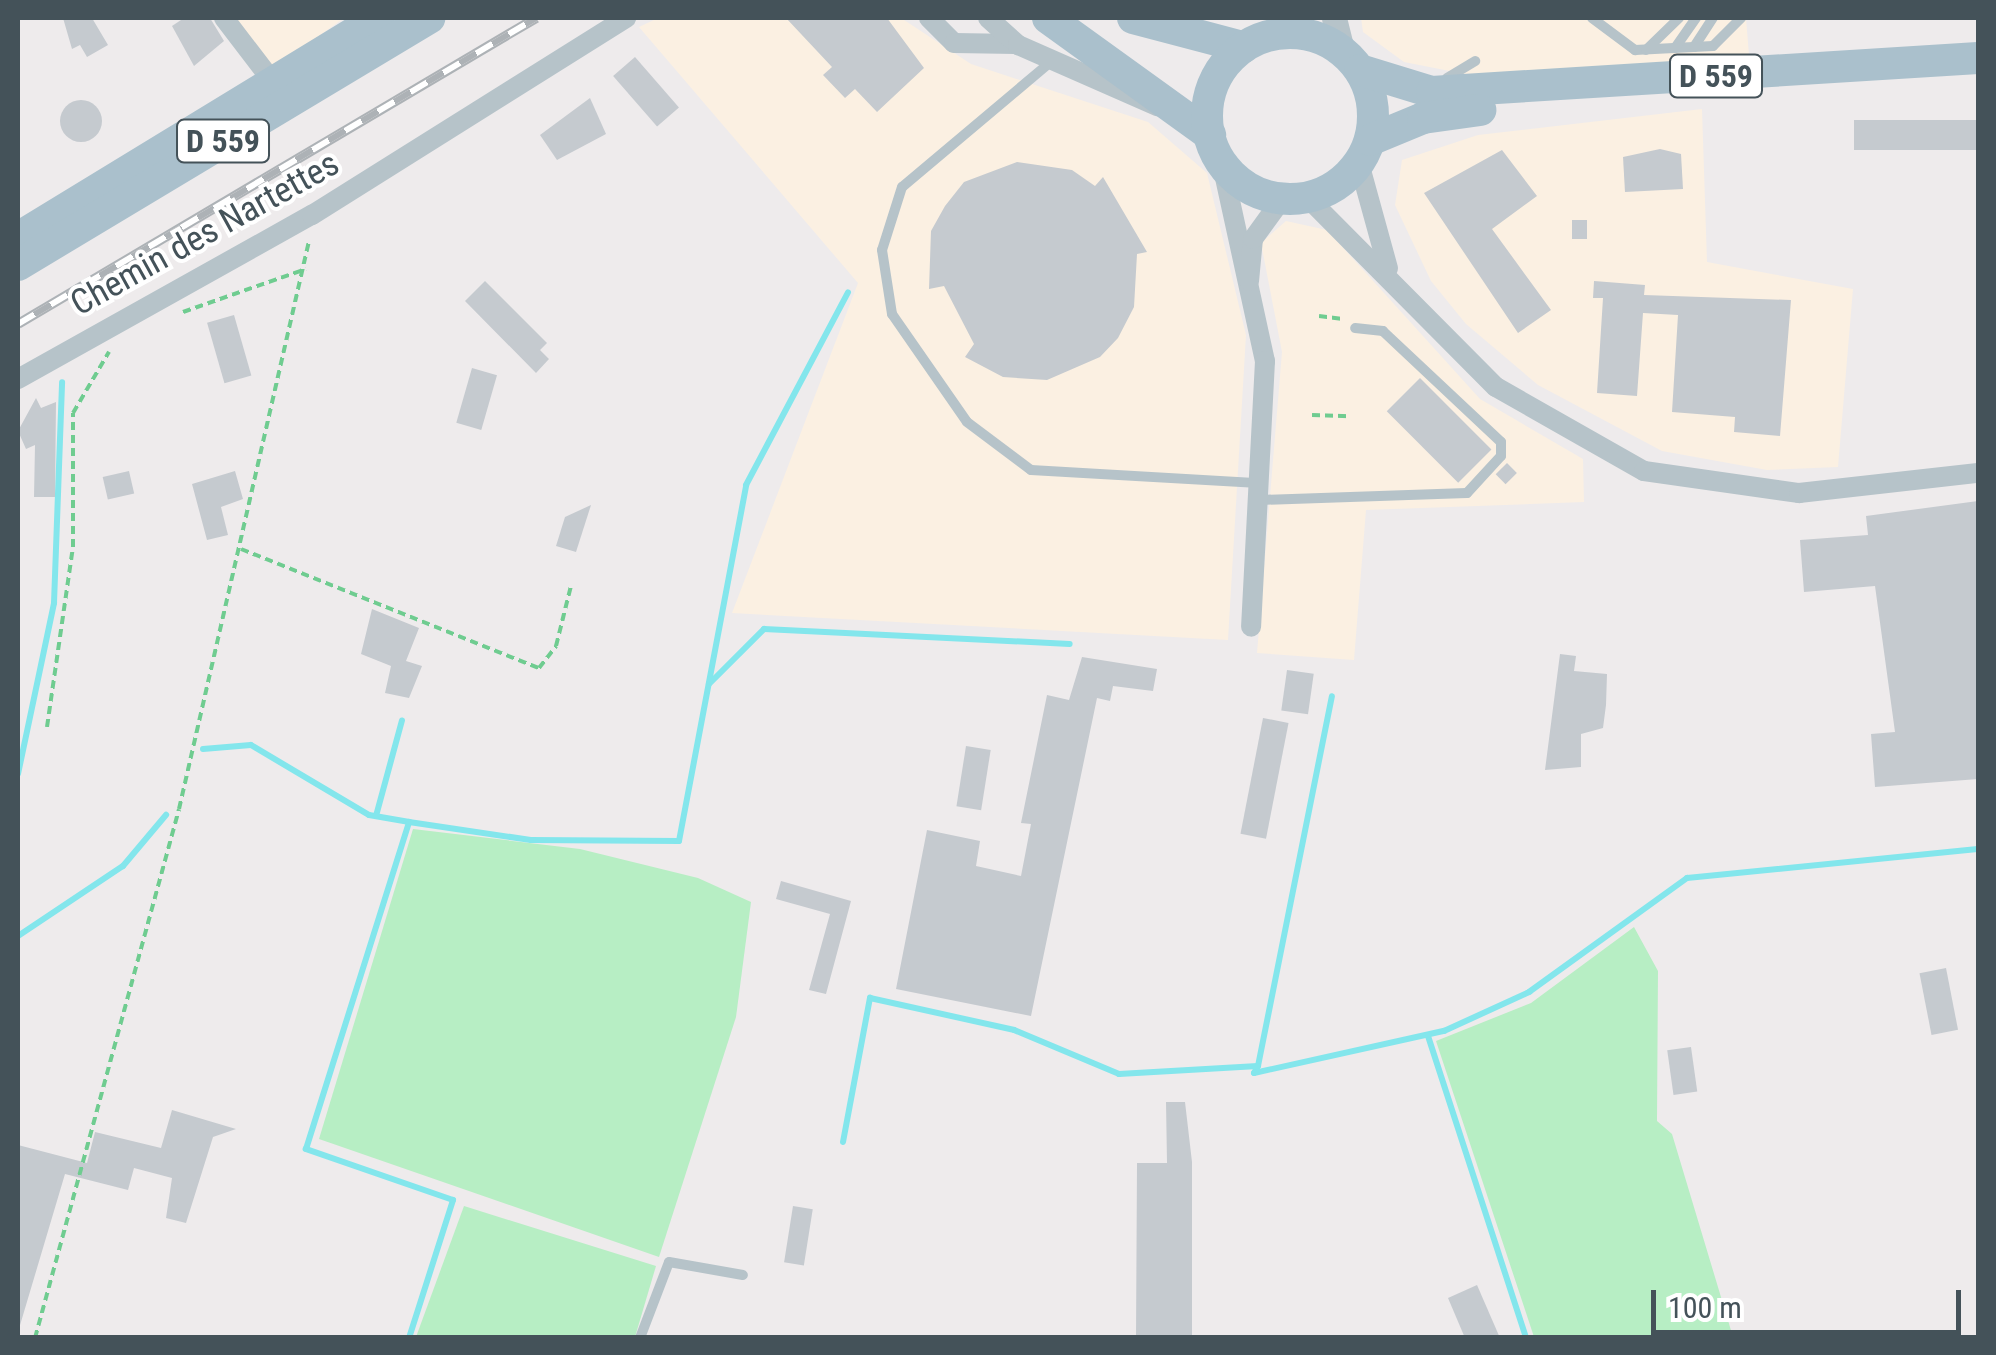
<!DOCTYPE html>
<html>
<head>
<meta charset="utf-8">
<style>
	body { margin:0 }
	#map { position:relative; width:1996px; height:1355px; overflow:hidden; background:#eeebec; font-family:"Roboto Condensed",sans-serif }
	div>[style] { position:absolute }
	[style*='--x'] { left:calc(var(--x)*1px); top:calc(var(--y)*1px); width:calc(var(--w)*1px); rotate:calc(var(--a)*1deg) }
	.commercial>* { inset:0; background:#fbf0e2 }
	.green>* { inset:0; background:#b7eec4 }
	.stream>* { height:6px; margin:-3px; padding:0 3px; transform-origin:3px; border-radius:3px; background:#83e6ec }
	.building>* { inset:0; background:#c5cacf; transform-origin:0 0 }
	.round { border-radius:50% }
	.path>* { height:4px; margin-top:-2px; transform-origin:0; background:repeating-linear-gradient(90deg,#6fcc90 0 8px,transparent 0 13px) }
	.service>* { height:10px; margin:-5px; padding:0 5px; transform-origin:5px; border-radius:5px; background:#b6c3c9 }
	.minor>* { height:20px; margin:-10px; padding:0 10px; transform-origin:10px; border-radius:10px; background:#b6c3c9 }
	.tertiary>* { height:25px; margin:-12.5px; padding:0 12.5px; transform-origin:12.5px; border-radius:12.5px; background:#b6c3c9 }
	.primary>* { height:32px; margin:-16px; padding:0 16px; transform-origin:16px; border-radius:16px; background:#aac0cc }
	.primary>.ring { margin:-16px; padding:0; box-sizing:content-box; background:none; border:32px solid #aac0cc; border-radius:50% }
	.rail>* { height:10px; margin-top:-5px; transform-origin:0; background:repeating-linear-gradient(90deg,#fff 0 19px,#adb2b6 0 38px); box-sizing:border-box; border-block:2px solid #adb2b6 }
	span { translate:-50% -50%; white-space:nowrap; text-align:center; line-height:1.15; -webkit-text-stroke:8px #fff; paint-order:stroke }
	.shield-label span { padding:2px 8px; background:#fff; border:2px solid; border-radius:8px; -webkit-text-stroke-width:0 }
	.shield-label { font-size:32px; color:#445259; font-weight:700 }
	.street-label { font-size:35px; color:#445259 }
	.frame { position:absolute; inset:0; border:20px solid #445259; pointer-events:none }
	.scale { position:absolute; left:1651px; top:1290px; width:310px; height:45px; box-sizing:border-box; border:5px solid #445259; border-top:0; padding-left:12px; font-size:30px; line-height:35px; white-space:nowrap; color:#445259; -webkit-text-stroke:8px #fff; paint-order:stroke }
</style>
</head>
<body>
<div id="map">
	<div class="commercial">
		<div style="clip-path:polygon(235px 18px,344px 18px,267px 73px)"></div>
		<div style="clip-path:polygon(658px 18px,901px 18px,971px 64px,1148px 122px,1207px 173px,1246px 335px,1228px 640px,732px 613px,858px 283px,639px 27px)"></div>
		<div style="clip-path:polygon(1361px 18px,1746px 18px,1749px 55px,1485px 78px,1404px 62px,1363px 32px)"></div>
		<div style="clip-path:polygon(1702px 109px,1707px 262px,1853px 289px,1838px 467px,1767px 470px,1662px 451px,1538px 385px,1466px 324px,1431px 281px,1395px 205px,1402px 160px,1478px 135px)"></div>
		<div style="clip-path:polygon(1286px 221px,1327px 230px,1480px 399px,1583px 459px,1584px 502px,1366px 510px,1354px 660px,1257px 653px,1282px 352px,1261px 243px)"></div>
	</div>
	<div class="green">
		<div style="clip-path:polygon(413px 829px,580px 849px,698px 878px,751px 902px,736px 1017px,659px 1257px,319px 1139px)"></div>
		<div style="clip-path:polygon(1634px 927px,1658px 971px,1657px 1121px,1672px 1134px,1733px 1337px,1534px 1337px,1436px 1041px,1531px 1003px)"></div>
		<div style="clip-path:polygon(464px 1206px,656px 1266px,635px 1337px,416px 1337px)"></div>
	</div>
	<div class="stream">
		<div style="--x:709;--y:684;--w:78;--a:-45"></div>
		<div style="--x:764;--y:629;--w:306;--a:2.8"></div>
		<div style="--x:203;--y:749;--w:48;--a:-4.8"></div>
		<div style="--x:251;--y:745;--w:137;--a:30.7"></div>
		<div style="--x:369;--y:815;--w:41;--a:9.9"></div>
		<div style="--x:18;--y:774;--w:175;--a:-78.1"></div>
		<div style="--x:54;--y:603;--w:221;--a:-87.9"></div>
		<div style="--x:376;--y:816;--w:99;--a:-74.8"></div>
		<div style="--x:18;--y:936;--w:126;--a:-33.7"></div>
		<div style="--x:123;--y:866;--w:67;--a:-49.9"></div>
		<div style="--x:1428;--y:1036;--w:318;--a:72"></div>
		<div style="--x:1258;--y:1066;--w:377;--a:-78.7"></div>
		<div style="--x:843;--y:1142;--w:147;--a:-79.4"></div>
		<div style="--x:870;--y:998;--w:148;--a:12.5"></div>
		<div style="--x:1014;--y:1030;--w:114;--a:22.7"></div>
		<div style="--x:1119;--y:1074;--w:139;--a:-3.3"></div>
		<div style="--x:1258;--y:1066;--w:8;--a:120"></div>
		<div style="--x:1254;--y:1073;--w:195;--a:-12.5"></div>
		<div style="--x:1444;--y:1031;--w:94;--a:-24.6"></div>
		<div style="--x:1529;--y:992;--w:195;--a:-35.8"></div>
		<div style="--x:1687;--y:878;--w:292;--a:-5.7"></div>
		<div style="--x:409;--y:1338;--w:145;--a:-72.3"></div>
		<div style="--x:453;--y:1200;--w:156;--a:-160.9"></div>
		<div style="--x:306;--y:1149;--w:343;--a:-72.5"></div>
		<div style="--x:409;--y:822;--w:123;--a:8.4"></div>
		<div style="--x:531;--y:840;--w:148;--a:0.4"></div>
		<div style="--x:679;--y:841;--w:362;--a:-79.3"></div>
		<div style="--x:746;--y:485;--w:218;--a:-62.1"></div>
	</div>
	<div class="building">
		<div style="clip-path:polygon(63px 18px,92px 18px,108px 45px,87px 57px,80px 45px,72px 49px)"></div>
		<div style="clip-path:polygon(184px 18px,210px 18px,224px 41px,194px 66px,172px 26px)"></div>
		<div style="clip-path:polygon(786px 18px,887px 18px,924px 68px,877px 112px,855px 89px,845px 98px,823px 75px,832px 67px)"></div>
		<div style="left:635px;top:57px;width:67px;height:29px;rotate:49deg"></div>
		<div style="clip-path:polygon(590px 98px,606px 134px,557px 160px,540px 135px)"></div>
		<div class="round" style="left:60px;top:100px;width:42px;height:42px"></div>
		<div style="left:1978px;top:120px;width:30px;height:124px;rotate:90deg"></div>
		<div style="clip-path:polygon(1660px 149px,1681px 154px,1683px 189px,1625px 192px,1623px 157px)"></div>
		<div style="clip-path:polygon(1502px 150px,1537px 196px,1492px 229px,1551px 310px,1518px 333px,1424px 193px)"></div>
		<div style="clip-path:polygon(1017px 162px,1072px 170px,1095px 186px,1103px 177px,1147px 252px,1137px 254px,1134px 307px,1118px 338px,1100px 357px,1047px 380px,1003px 377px,965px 357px,974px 344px,944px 286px,929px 289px,931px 231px,945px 206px,964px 182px)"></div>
		<div style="left:1572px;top:220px;width:15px;height:19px"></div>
		<div style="clip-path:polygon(485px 281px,547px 343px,540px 350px,549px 359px,536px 373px,465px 301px)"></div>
		<div style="clip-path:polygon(1594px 281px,1645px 285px,1644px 295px,1791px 300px,1780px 436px,1734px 432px,1735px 417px,1672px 412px,1678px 315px,1643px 313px,1637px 396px,1597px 393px,1603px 298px,1593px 298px)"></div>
		<div style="left:234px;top:315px;width:63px;height:28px;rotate:74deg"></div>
		<div style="left:472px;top:368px;width:26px;height:57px;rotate:16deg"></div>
		<div style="left:1420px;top:378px;width:101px;height:47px;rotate:45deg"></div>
		<div style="clip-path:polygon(36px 398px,41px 408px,56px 402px,55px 497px,34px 497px,35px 445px,26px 449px,18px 431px)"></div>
		<div style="left:1507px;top:463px;width:14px;height:16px;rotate:45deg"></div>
		<div style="left:129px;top:471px;width:23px;height:27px;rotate:77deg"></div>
		<div style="clip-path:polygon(235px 471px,243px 499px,221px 507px,228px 535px,207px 540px,192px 484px)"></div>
		<div style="clip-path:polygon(1978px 501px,1978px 779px,1875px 787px,1871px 734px,1895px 732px,1875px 586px,1804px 592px,1800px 540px,1868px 535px,1866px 516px)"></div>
		<div style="clip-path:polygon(591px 505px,576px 552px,556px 546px,565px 517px)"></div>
		<div style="clip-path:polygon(372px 609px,419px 628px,406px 661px,422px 666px,409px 698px,385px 693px,391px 666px,361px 654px)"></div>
		<div style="clip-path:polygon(1560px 654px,1576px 656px,1574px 671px,1607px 674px,1606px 705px,1603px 728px,1581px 734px,1581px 767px,1545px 770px)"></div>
		<div style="clip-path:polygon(1082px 657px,1157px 669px,1153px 691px,1113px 686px,1110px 701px,1097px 698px,1031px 1016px,896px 989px,927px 830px,980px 841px,976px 866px,1021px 876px,1031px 824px,1021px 823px,1047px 695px,1069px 700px)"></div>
		<div style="left:1287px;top:670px;width:27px;height:41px;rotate:8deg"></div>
		<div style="left:1263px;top:718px;width:26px;height:118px;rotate:11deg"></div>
		<div style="left:966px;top:746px;width:25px;height:61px;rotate:9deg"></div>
		<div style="clip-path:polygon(781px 881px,851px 901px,826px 994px,809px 990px,830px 914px,776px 899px)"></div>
		<div style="left:1946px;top:968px;width:63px;height:27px;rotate:79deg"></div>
		<div style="left:1691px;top:1047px;width:45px;height:24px;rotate:82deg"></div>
		<div style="clip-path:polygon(1166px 1102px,1185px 1102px,1192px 1162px,1192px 1338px,1136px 1338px,1137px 1163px,1167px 1163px)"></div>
		<div style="clip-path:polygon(172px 1110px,236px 1129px,213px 1137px,186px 1223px,166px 1218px,172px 1178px,134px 1168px,128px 1190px,65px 1174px,18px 1332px,18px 1145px,87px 1163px,95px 1132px,161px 1148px)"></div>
		<div style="left:793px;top:1206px;width:20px;height:57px;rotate:9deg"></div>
		<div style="clip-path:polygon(1477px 1285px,1500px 1338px,1465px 1338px,1448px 1298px)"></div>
	</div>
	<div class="path">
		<div style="--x:183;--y:312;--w:130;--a:-19.3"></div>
		<div style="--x:1319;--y:316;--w:24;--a:7"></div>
		<div style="--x:1312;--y:415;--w:38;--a:2"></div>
		<div style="--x:241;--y:549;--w:321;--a:21.8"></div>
		<div style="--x:539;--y:668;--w:28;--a:-52"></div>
		<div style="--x:556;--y:646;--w:62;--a:-76"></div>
		<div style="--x:47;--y:727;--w:182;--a:-81.8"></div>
		<div style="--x:73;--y:547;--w:134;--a:-90"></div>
		<div style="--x:73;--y:413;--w:71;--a:-59.5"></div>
		<div style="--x:35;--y:1338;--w:548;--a:-74.77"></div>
		<div style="--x:179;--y:809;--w:583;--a:-77.11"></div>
	</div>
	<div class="service">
		<div style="--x:1592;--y:18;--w:54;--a:36.7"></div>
		<div style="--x:1635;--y:50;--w:78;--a:-2.9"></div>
		<div style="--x:1713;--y:46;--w:40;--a:-45"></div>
		<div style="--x:1694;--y:47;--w:35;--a:-57"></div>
		<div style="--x:1675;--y:48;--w:37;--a:-55"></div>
		<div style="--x:1646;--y:50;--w:46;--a:-44.1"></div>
		<div style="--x:1053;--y:60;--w:197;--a:139.9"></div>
		<div style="--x:902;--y:187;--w:66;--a:107.6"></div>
		<div style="--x:882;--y:250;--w:65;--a:81.1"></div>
		<div style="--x:892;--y:314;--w:131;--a:55.2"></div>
		<div style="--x:967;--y:422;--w:80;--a:36.9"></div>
		<div style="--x:1031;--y:470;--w:228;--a:3.3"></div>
		<div style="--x:1447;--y:78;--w:33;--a:-31"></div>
		<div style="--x:1259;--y:500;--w:208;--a:-1.9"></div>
		<div style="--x:1467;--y:493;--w:50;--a:-47.4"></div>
		<div style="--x:1501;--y:456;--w:14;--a:-90"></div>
		<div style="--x:1501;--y:442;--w:162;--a:-136.8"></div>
		<div style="--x:1383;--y:331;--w:28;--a:-174"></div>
		<div style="--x:640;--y:1338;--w:81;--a:-69.1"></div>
		<div style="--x:669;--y:1262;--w:75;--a:10"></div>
	</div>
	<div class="minor">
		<div style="--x:224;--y:18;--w:81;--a:52.6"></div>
		<div style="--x:929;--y:18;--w:35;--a:45"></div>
		<div style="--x:954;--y:43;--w:62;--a:0.9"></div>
		<div style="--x:988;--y:18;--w:40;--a:42"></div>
		<div style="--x:1018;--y:45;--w:152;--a:23.7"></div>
		<div style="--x:1359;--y:163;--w:109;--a:74.6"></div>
		<div style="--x:1222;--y:164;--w:202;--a:77.7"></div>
		<div style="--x:1265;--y:361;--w:266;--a:93"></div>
		<div style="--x:1307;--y:197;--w:268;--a:45.2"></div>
		<div style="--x:1496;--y:387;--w:170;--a:29.6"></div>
		<div style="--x:1644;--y:471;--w:157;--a:8.1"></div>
		<div style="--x:1799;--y:493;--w:180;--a:-6.4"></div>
		<div style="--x:1249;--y:281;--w:42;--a:-84.6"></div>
		<div style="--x:1253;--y:239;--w:49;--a:-54.1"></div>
		<div style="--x:18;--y:379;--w:337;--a:-29.2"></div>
		<div style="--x:312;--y:215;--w:371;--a:-32.1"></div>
	</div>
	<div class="tertiary">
		<div style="--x:1334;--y:18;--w:33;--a:76"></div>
		<div style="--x:1274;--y:33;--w:17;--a:-62"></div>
	</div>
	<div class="primary">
		<div style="--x:1048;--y:18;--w:200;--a:35.8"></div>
		<div style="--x:1133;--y:18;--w:114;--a:14.8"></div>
		<div class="ring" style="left:1207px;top:33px;width:134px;height:134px"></div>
		<div style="--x:1360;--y:70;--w:75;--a:17"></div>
		<div style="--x:1432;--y:92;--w:547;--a:-3.56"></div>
		<div style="--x:1370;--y:140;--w:57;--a:-22.5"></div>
		<div style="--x:1423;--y:118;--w:58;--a:-8"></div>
		<div style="--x:18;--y:238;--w:423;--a:-31.4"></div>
		<div style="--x:18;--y:265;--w:480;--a:-31"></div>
	</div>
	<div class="rail">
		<div style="--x:18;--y:324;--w:602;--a:-30.57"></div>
	</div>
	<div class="shield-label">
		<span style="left:1716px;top:76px">D 559</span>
		<span style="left:223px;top:141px">D 559</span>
	</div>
	<div class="street-label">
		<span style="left:205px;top:234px;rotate:-29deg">Chemin des Nartettes</span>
	</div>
	<div class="frame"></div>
	<div class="scale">100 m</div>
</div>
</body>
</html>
